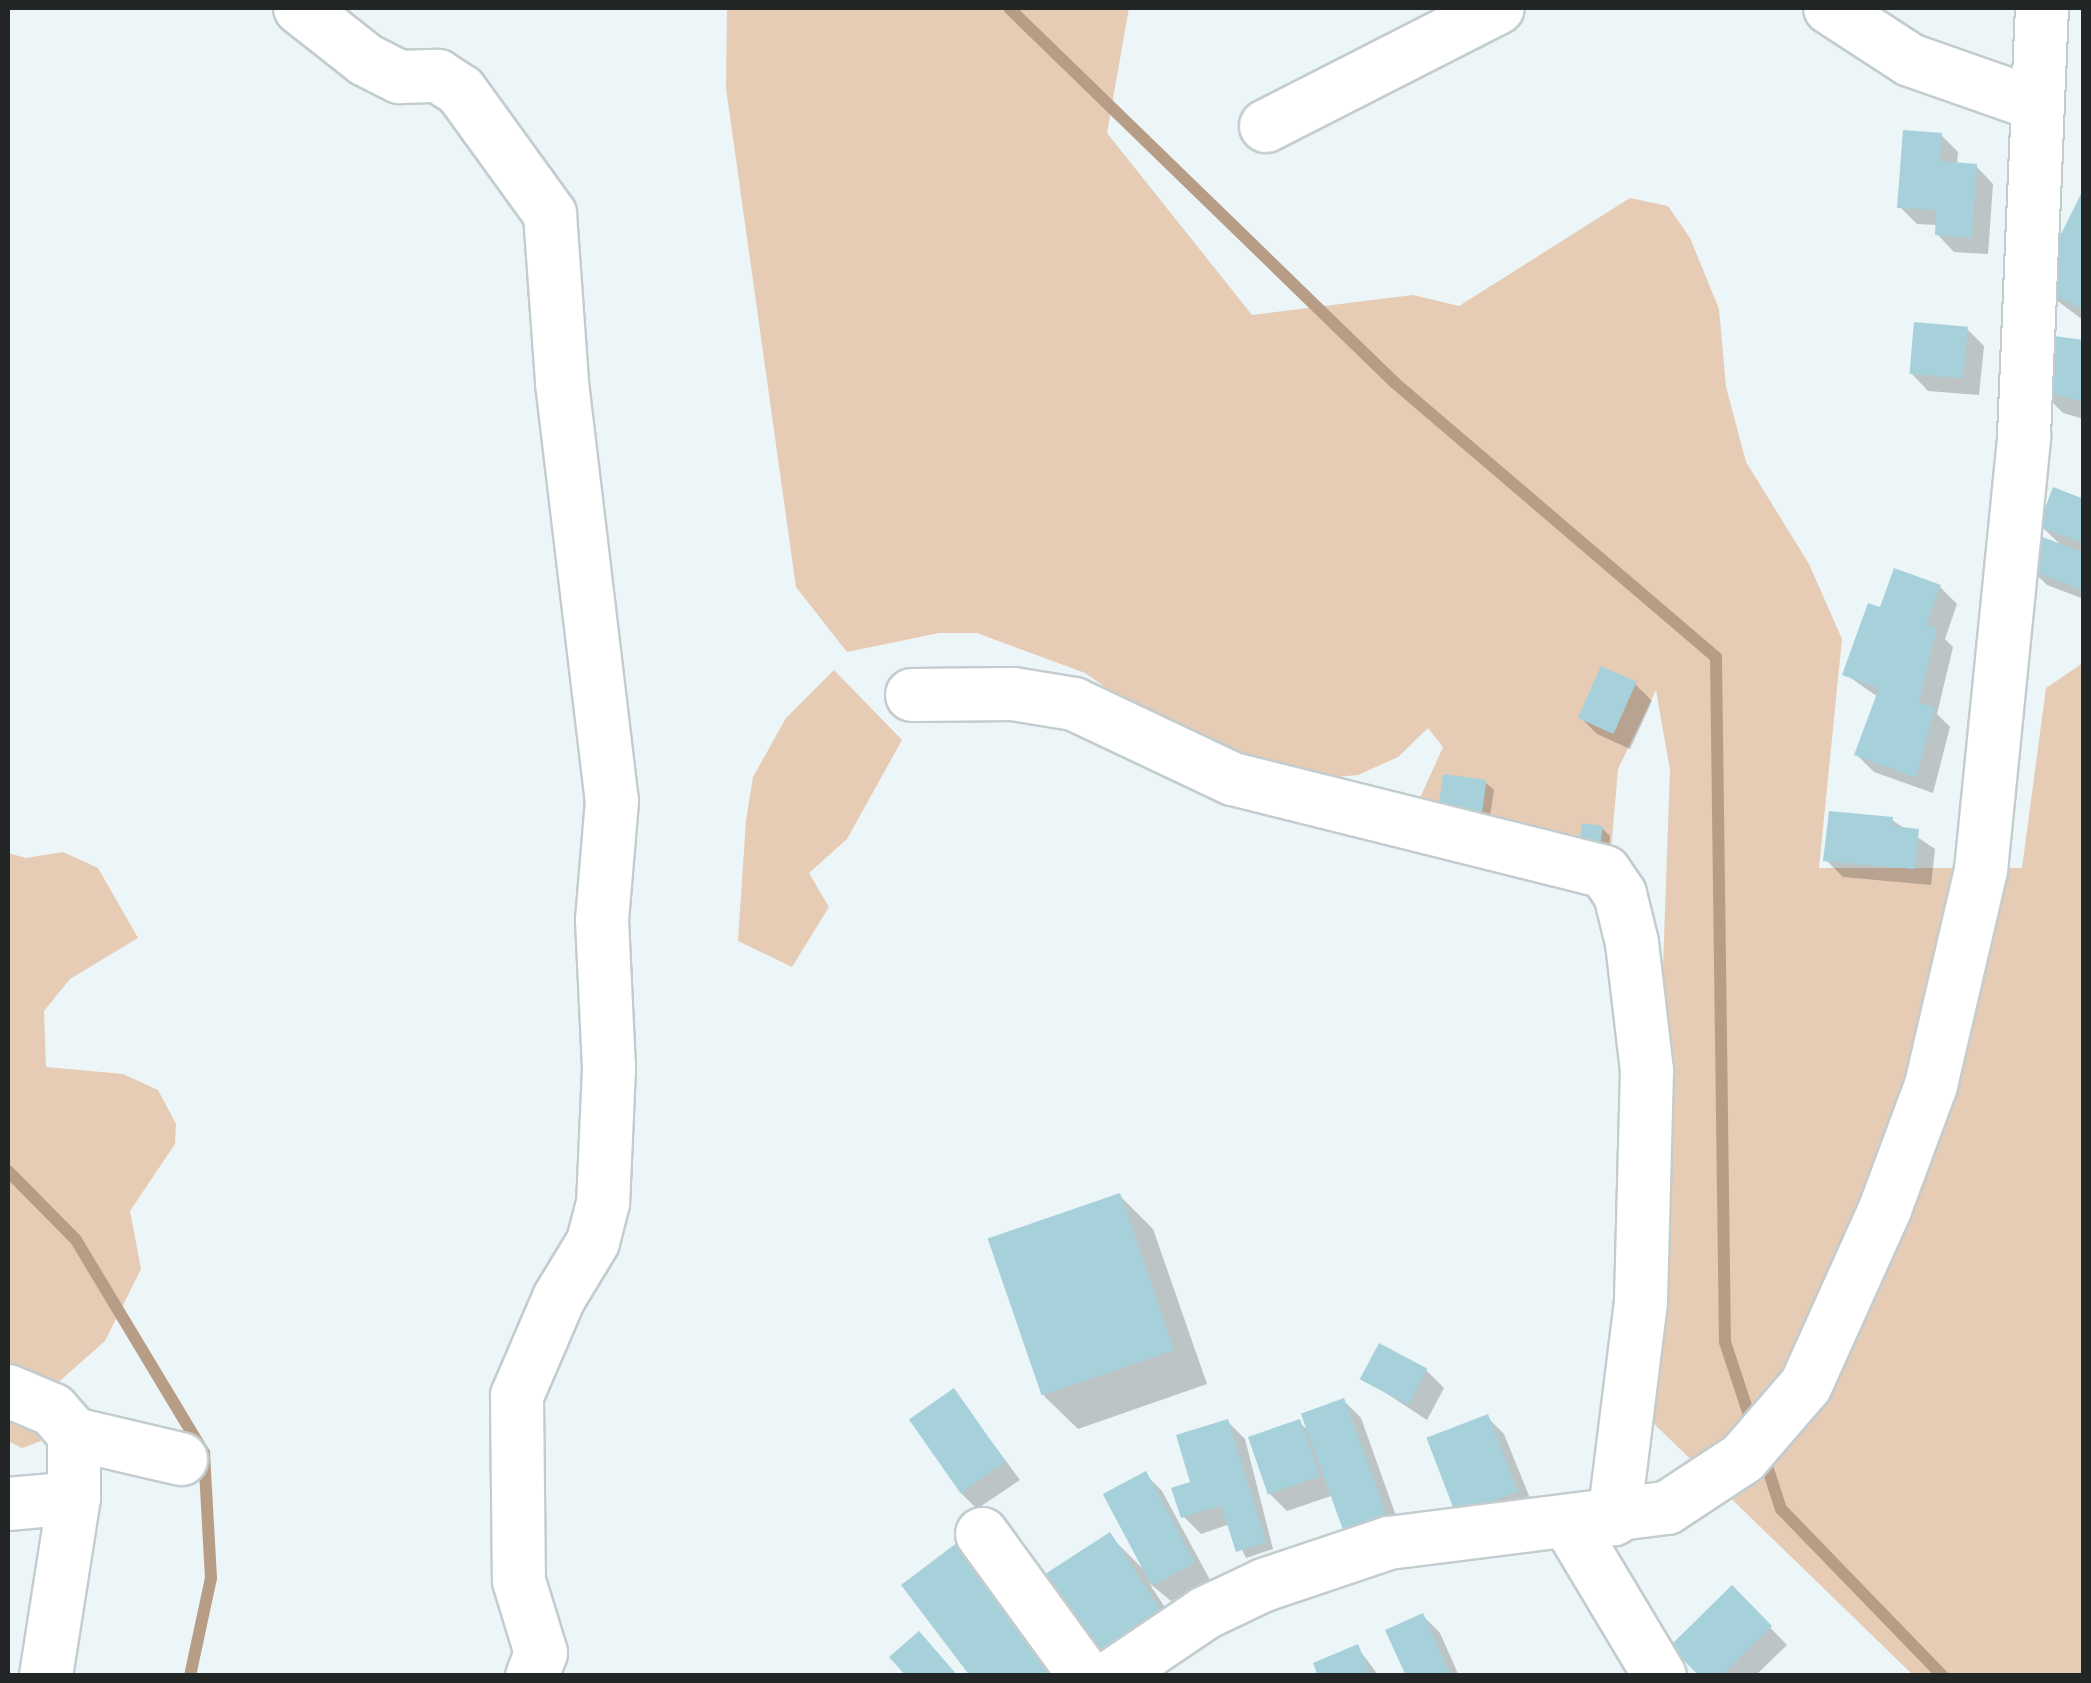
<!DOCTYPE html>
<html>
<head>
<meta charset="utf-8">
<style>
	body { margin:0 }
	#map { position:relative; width:2091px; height:1683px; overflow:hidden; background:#ecf5f7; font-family:Commissioner,sans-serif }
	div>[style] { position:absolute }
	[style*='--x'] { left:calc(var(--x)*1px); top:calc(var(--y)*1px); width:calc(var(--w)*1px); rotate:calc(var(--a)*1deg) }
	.green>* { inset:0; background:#e6cbb5 }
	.shadow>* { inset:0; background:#0003 }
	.stream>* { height:12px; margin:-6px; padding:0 6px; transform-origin:6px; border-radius:6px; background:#b89d86 }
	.building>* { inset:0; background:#a7d1da; transform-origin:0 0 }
	.roads { filter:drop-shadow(2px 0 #c3ccce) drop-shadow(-2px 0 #c3ccce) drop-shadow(0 2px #c3ccce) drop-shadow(0 -2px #c3ccce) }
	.minor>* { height:52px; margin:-26px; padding:0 26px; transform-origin:26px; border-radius:26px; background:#fff }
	span { translate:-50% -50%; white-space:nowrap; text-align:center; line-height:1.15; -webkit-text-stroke:9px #fff; paint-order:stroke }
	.frame { position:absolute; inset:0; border:10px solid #222627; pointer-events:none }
</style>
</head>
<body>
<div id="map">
	<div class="green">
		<div style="clip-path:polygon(718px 8px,1129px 8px,1107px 133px,1252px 315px,1413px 295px,1459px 306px,1630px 198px,1668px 206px,1690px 238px,1719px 309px,1726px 387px,1746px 462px,1809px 564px,1842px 639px,1819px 868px,2022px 868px,2046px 688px,2083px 663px,2083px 1675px,1913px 1675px,1647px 1417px,1670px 770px,1656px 690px,1618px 769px,1610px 862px,1416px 807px,1443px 747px,1428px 728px,1398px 757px,1358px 775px,1314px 779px,1187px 744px,1085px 673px,977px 633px,939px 633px,847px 652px,796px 587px,726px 88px,727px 10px)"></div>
		<div style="clip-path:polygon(834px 670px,902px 740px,847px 839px,809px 873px,829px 907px,792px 967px,738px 941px,746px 821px,753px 777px,786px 718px)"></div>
		<div style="clip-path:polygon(63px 852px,98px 868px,138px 938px,70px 979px,44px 1011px,46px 1067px,123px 1074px,158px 1090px,176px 1124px,175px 1144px,130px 1211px,141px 1269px,105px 1341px,36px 1402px,41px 1441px,22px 1448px,8px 1441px,8px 853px,26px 858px)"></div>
	</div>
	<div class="shadow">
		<div style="clip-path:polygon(1941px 135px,1958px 152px,1957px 165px,1976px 166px,1993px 184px,1988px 254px,1954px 252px,1937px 234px,1938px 225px,1917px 224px,1900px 207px)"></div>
		<div style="clip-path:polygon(2084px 194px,2084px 321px,2038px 286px)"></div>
		<div style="clip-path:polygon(1967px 329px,1984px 346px,1979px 395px,1928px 391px,1911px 373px)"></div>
		<div style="clip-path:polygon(2084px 343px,2084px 419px,2063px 413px,2037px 387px)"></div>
		<div style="clip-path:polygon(2084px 501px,2084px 599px,2047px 585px,2030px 568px,2063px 547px,2041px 526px)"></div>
		<div style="clip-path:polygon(1940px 587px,1957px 604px,1945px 639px,1953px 647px,1937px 714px,1950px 727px,1933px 793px,1874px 772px,1857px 755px,1878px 697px,1845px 674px,1881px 610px)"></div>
		<div style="clip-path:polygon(1635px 684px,1652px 701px,1630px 749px,1597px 734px,1580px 717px)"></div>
		<div style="clip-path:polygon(1486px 783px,1494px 790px,1489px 822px,1449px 816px)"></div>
		<div style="clip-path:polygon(1892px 820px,1935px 849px,1931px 885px,1843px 877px,1826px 860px)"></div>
		<div style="clip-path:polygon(1602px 828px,1610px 836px,1608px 854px,1590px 852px)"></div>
		<div style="clip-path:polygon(1120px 1196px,1153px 1229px,1207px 1384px,1078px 1429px,1044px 1396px)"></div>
		<div style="clip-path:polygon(1427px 1371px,1444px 1388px,1427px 1420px,1363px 1378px)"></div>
		<div style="clip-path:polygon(954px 1391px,1020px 1480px,977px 1509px,960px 1492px)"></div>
		<div style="clip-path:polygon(1344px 1401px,1361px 1418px,1409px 1552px,1334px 1495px,1287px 1511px,1270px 1494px,1299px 1422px,1312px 1434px)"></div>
		<div style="clip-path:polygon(1487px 1417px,1504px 1434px,1534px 1508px,1477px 1532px)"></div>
		<div style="clip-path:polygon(1228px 1422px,1245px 1439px,1273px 1549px,1246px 1558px,1230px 1524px,1201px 1534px,1184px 1517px)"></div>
		<div style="clip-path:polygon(1145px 1474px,1162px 1491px,1210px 1580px,1171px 1601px,1149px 1583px,1187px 1641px,1134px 1676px,1109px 1535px,1148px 1574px)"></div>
		<div style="clip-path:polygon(1732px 1588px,1787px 1645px,1755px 1676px,1702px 1676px)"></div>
		<div style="clip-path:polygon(1423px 1616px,1440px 1633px,1459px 1676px,1409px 1676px)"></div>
		<div style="clip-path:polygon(1357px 1647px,1379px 1676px,1321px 1676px)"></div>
	</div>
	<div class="stream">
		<div style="--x:1009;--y:8;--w:538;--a:44.17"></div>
		<div style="--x:1395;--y:383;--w:422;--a:40.5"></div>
		<div style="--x:1716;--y:657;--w:685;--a:89.25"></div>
		<div style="--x:1725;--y:1342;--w:86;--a:71.8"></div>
		<div style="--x:8;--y:1171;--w:97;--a:45.4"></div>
		<div style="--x:76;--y:1240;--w:249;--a:59"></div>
		<div style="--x:204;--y:1453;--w:125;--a:86.8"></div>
		<div style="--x:211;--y:1578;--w:100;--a:102.1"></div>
		<div style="--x:1764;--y:1457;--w:55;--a:71.9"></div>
		<div style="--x:1781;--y:1509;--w:233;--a:45.9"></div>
	</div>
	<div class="building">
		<div style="clip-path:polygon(1903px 130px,1942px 133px,1940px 161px,1977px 164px,1972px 238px,1935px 235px,1936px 210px,1897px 208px)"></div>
		<div style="clip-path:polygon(2084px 188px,2084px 310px,2035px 286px)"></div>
		<div style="left:1914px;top:322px;width:54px;height:52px;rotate:5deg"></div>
		<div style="clip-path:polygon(2039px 334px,2084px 340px,2084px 403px,2034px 388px)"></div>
		<div style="clip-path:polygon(2053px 487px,2084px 499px,2084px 543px,2038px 527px)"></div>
		<div style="clip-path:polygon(2040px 536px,2084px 553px,2084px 591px,2027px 568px)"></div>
		<div style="clip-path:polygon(1894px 568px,1941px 585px,1927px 624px,1937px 628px,1919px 702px,1935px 708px,1916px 778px,1854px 755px,1879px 688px,1842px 675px,1868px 603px,1880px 607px)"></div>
		<div style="left:1601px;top:666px;width:39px;height:57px;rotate:24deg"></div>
		<div style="left:1443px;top:774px;width:44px;height:35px;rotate:8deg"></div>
		<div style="clip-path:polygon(1829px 811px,1893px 817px,1892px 826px,1919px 829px,1915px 869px,1823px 861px)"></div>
		<div style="left:1582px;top:823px;width:21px;height:22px;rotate:8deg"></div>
		<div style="left:1120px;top:1193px;width:166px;height:140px;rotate:71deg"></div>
		<div style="left:1379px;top:1343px;width:55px;height:41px;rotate:28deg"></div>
		<div style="left:954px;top:1388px;width:90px;height:55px;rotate:55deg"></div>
		<div style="left:1344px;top:1398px;width:146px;height:46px;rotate:70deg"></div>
		<div style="left:1488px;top:1414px;width:83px;height:66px;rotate:69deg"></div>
		<div style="clip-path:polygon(1228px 1419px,1266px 1542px,1236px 1552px,1221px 1505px,1181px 1518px,1171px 1488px,1190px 1482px,1176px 1435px)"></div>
		<div style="left:1300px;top:1419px;width:61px;height:55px;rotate:71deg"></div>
		<div style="left:1146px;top:1471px;width:104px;height:49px;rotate:62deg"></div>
		<div style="left:1110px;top:1532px;width:98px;height:86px;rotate:57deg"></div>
		<div style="clip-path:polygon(962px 1539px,1054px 1676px,970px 1676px,901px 1585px)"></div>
		<div style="clip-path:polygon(1732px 1585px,1772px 1626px,1721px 1676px,1699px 1676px,1670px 1646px)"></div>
		<div style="clip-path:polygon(1423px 1613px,1451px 1676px,1406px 1676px,1385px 1630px)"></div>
		<div style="clip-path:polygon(919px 1631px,958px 1676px,906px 1676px,889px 1657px)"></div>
		<div style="clip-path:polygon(1358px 1644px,1371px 1676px,1318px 1676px,1313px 1663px)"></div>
	</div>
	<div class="roads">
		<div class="minor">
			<div style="--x:300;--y:8;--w:84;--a:38.2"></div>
			<div style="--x:366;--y:60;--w:38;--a:27"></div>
			<div style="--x:400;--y:77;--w:38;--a:-2"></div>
			<div style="--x:438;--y:76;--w:27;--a:33"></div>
			<div style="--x:461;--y:91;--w:152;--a:54.1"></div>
			<div style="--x:550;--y:214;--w:169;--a:85.9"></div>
			<div style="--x:562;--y:383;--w:421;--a:83.2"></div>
			<div style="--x:612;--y:801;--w:119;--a:94.8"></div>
			<div style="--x:602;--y:920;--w:148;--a:87.3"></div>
			<div style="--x:609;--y:1068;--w:135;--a:92.5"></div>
			<div style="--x:603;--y:1203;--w:40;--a:104.4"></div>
			<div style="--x:593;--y:1242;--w:66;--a:121.3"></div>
			<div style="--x:559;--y:1298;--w:107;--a:113.2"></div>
			<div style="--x:517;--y:1396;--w:185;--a:89.4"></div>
			<div style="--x:519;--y:1581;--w:75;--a:73"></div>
			<div style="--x:541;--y:1653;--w:25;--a:111"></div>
			<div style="--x:1830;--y:8;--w:95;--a:33"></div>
			<div style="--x:1910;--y:60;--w:130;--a:19.3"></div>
			<div style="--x:1266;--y:126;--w:260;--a:-27"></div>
			<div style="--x:912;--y:695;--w:101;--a:-0.6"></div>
			<div style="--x:1013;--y:694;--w:62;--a:9.3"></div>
			<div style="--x:1074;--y:704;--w:176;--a:25.3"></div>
			<div style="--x:1233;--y:779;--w:383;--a:14"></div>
			<div style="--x:1605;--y:872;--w:27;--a:56"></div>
			<div style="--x:1620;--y:894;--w:50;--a:76.2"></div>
			<div style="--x:1632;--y:943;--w:128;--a:83.3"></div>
			<div style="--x:1647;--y:1070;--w:232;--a:91.5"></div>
			<div style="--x:1641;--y:1302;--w:219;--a:97.1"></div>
			<div style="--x:8;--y:1391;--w:49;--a:22.9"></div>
			<div style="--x:53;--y:1410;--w:32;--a:49"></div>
			<div style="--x:8;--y:1504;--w:66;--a:-5.2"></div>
			<div style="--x:1569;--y:1524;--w:177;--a:59.1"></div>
			<div style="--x:982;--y:1534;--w:175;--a:54"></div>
			<div style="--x:46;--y:1676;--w:180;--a:-81.1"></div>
			<div style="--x:74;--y:1498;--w:64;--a:-90"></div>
			<div style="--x:74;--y:1434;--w:110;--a:13.2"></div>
			<div style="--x:1112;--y:1676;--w:112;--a:-34.1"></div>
			<div style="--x:1205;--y:1613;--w:65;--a:-25.4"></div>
			<div style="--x:1264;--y:1585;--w:132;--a:-18.6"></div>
			<div style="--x:1389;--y:1543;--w:280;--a:-7.2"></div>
			<div style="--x:1667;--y:1508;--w:91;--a:-33.3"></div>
			<div style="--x:1743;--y:1458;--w:96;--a:-49.2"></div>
			<div style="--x:1806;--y:1385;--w:193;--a:-65.8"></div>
			<div style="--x:1885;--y:1209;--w:132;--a:-69.6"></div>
			<div style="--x:1931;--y:1085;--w:221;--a:-76.9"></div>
			<div style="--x:1981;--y:870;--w:436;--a:-84.3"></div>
			<div style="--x:2024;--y:436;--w:428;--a:-87.6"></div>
		</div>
	</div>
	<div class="frame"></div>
</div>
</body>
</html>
